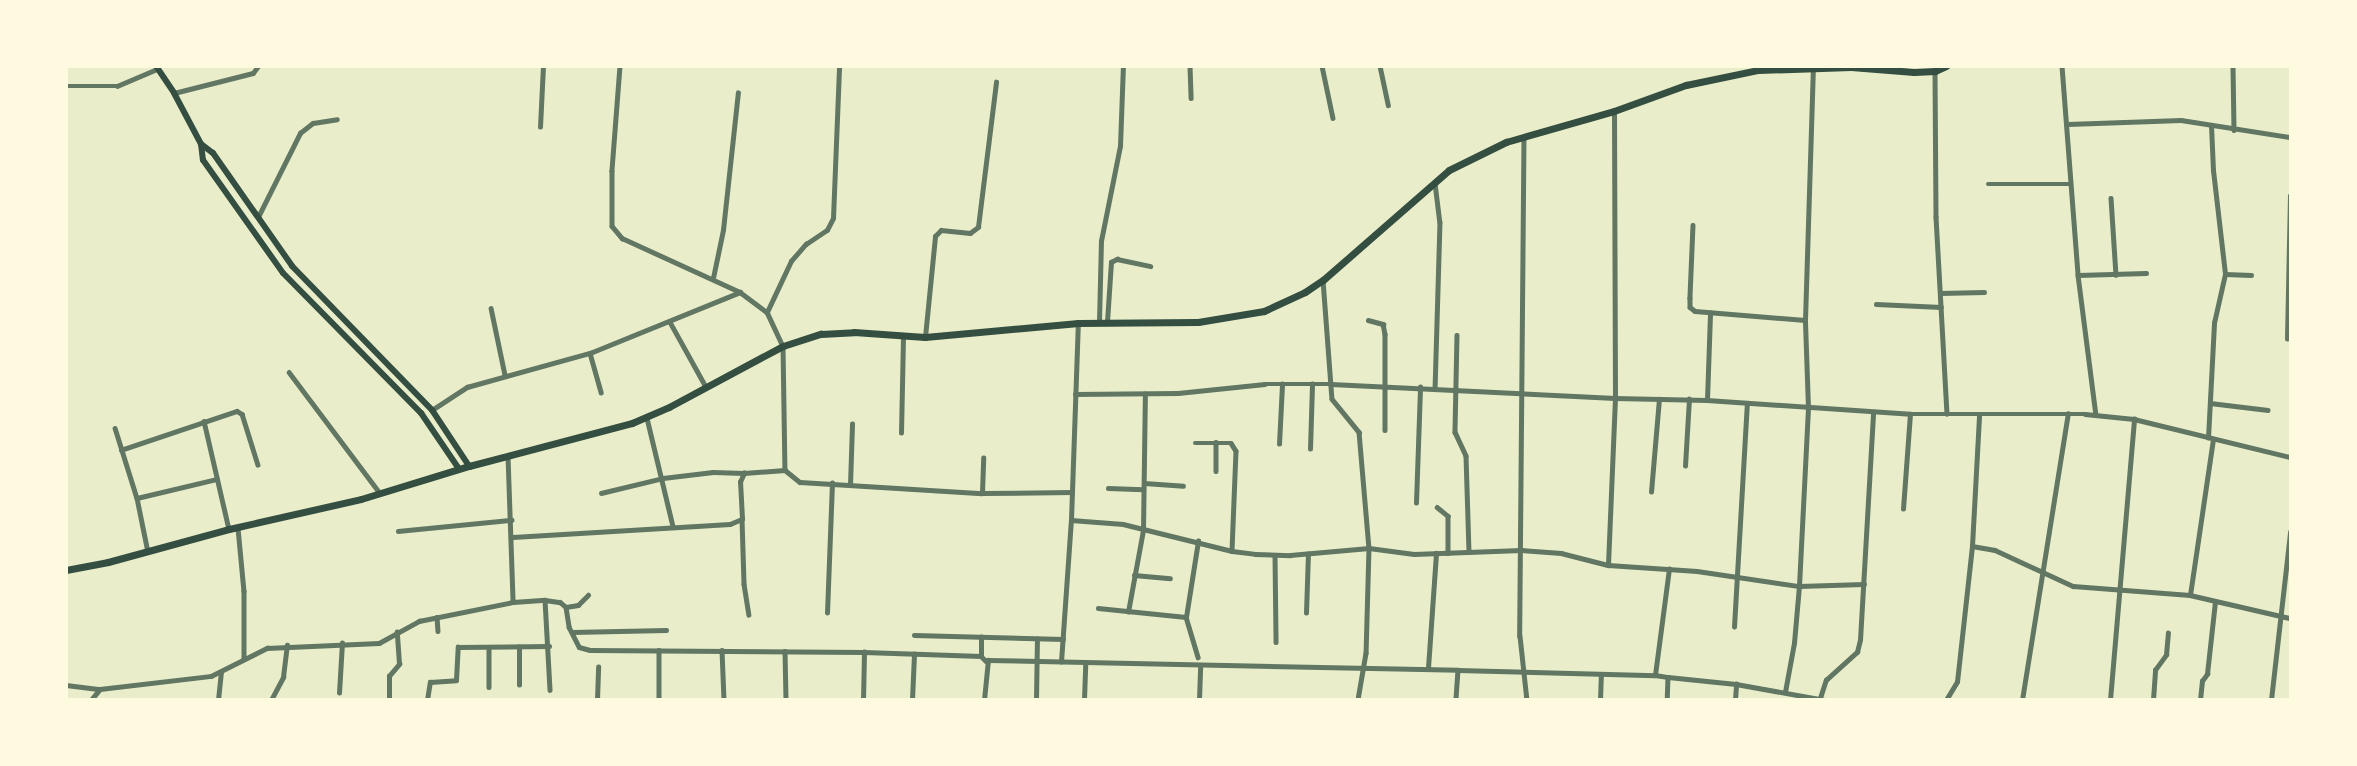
<!DOCTYPE html>
<html>
<head>
<meta charset="utf-8">
<style>
	body { margin:0 }
	#map { position:relative; width:2357px; height:766px; overflow:hidden; background:#e9edc9; font-family:"IBM Plex Sans",sans-serif }
	div>[style] { position:absolute }
	[style*='--x'] { left:calc(var(--x)*1px); top:calc(var(--y)*1px); width:calc(var(--w)*1px); rotate:calc(var(--a)*1deg) }
	.minor>* { height:4.5px; margin:-2.25px; padding:0 2.25px; transform-origin:2.25px; border-radius:2.25px; background:#617663 }
	.secondary>* { height:6px; margin:-3px; padding:0 3px; transform-origin:3px; border-radius:3px; background:#344e41 }
	.primary>* { height:7px; margin:-3.5px; padding:0 3.5px; transform-origin:3.5px; border-radius:3.5px; background:#344e41 }
	span { translate:-50% -50%; white-space:nowrap; text-align:center; line-height:1.15; -webkit-text-stroke:7px #fefae0; paint-order:stroke }
	.frame { position:absolute; inset:0; border:68px solid #fefae0; pointer-events:none }
</style>
</head>
<body>
<div id="map">
	<div class="minor">
		<div style="--x:620;--y:66;--w:105;--a:94.4"></div>
		<div style="--x:612;--y:171;--w:55;--a:90"></div>
		<div style="--x:612;--y:226;--w:16;--a:50"></div>
		<div style="--x:622;--y:238;--w:130;--a:24.6"></div>
		<div style="--x:740;--y:292;--w:34;--a:37"></div>
		<div style="--x:767;--y:312;--w:38;--a:65"></div>
		<div style="--x:783;--y:346;--w:124;--a:89.1"></div>
		<div style="--x:1190;--y:66;--w:32;--a:88"></div>
		<div style="--x:1322;--y:66;--w:53;--a:78.1"></div>
		<div style="--x:1380;--y:66;--w:40;--a:78"></div>
		<div style="--x:2062;--y:66;--w:210;--a:85.6"></div>
		<div style="--x:2078;--y:275;--w:141;--a:82.7"></div>
		<div style="--x:2233;--y:66;--w:64;--a:89.1"></div>
		<div style="--x:1935;--y:71;--w:146;--a:89.6"></div>
		<div style="--x:1936;--y:217;--w:197;--a:86.8"></div>
		<div style="--x:66;--y:86;--w:51;--a:0"></div>
		<div style="--x:117;--y:86;--w:43;--a:-23"></div>
		<div style="--x:174;--y:93;--w:81;--a:-14.2"></div>
		<div style="--x:253;--y:73;--w:9;--a:-54"></div>
		<div style="--x:2068;--y:124;--w:113;--a:-2"></div>
		<div style="--x:2181;--y:120;--w:110;--a:8.9"></div>
		<div style="--x:540;--y:127;--w:61;--a:-87.2"></div>
		<div style="--x:1524;--y:137;--w:499;--a:90.5"></div>
		<div style="--x:1520;--y:636;--w:64;--a:83.8"></div>
		<div style="--x:1435;--y:183;--w:39;--a:83"></div>
		<div style="--x:1440;--y:222;--w:166;--a:91.7"></div>
		<div style="--x:1988;--y:184;--w:83;--a:0"></div>
		<div style="--x:2111;--y:198;--w:77;--a:86.3"></div>
		<div style="--x:258;--y:217;--w:94;--a:-63.4"></div>
		<div style="--x:300;--y:133;--w:16;--a:-38"></div>
		<div style="--x:313;--y:123;--w:24;--a:-9"></div>
		<div style="--x:1693;--y:225;--w:73;--a:92.4"></div>
		<div style="--x:1690;--y:298;--w:9;--a:90"></div>
		<div style="--x:1690;--y:307;--w:6;--a:39"></div>
		<div style="--x:1695;--y:311;--w:110;--a:4.7"></div>
		<div style="--x:2225;--y:274;--w:26;--a:2"></div>
		<div style="--x:2078;--y:275;--w:68;--a:-1.7"></div>
		<div style="--x:713;--y:278;--w:49;--a:-78.2"></div>
		<div style="--x:723;--y:230;--w:138;--a:-83.8"></div>
		<div style="--x:1323;--y:280;--w:119;--a:85.7"></div>
		<div style="--x:1332;--y:399;--w:43;--a:50.7"></div>
		<div style="--x:1359;--y:432;--w:116;--a:85.1"></div>
		<div style="--x:1369;--y:548;--w:105;--a:91.6"></div>
		<div style="--x:1366;--y:653;--w:48;--a:99.7"></div>
		<div style="--x:1940;--y:293;--w:44;--a:-1.3"></div>
		<div style="--x:1876;--y:304;--w:65;--a:2.6"></div>
		<div style="--x:491;--y:308;--w:68;--a:78.2"></div>
		<div style="--x:767;--y:312;--w:56;--a:-64.8"></div>
		<div style="--x:791;--y:261;--w:23;--a:-49"></div>
		<div style="--x:806;--y:244;--w:25;--a:-34"></div>
		<div style="--x:827;--y:230;--w:13;--a:-63"></div>
		<div style="--x:833;--y:218;--w:152;--a:-87.7"></div>
		<div style="--x:1368;--y:320;--w:16;--a:15"></div>
		<div style="--x:1383;--y:324;--w:10;--a:79"></div>
		<div style="--x:1385;--y:334;--w:96;--a:90"></div>
		<div style="--x:670;--y:322;--w:74;--a:61"></div>
		<div style="--x:1099;--y:322;--w:81;--a:-88.6"></div>
		<div style="--x:1101;--y:241;--w:97;--a:-78.7"></div>
		<div style="--x:1120;--y:146;--w:80;--a:-87.9"></div>
		<div style="--x:1107;--y:322;--w:60;--a:-86.2"></div>
		<div style="--x:1111;--y:262;--w:7;--a:-27"></div>
		<div style="--x:1117;--y:259;--w:34;--a:12"></div>
		<div style="--x:1457;--y:335;--w:97;--a:91.2"></div>
		<div style="--x:1455;--y:432;--w:26;--a:65"></div>
		<div style="--x:1466;--y:456;--w:96;--a:88.2"></div>
		<div style="--x:925;--y:337;--w:101;--a:-84.3"></div>
		<div style="--x:935;--y:236;--w:8;--a:-45"></div>
		<div style="--x:941;--y:230;--w:29;--a:6"></div>
		<div style="--x:970;--y:233;--w:10;--a:-37"></div>
		<div style="--x:978;--y:227;--w:146;--a:-82.9"></div>
		<div style="--x:2287;--y:339;--w:143;--a:-88.8"></div>
		<div style="--x:590;--y:353;--w:41;--a:74.2"></div>
		<div style="--x:289;--y:372;--w:151;--a:53.1"></div>
		<div style="--x:1075;--y:394;--w:103;--a:-0.6"></div>
		<div style="--x:1178;--y:393;--w:87;--a:-5.9"></div>
		<div style="--x:1265;--y:384;--w:66;--a:0"></div>
		<div style="--x:1331;--y:384;--w:284;--a:2.8"></div>
		<div style="--x:1615;--y:398;--w:92;--a:1.2"></div>
		<div style="--x:1707;--y:400;--w:203;--a:3.9"></div>
		<div style="--x:1910;--y:414;--w:175;--a:0"></div>
		<div style="--x:2085;--y:414;--w:49;--a:5.8"></div>
		<div style="--x:2134;--y:419;--w:161;--a:13.7"></div>
		<div style="--x:1707;--y:400;--w:87;--a:-88"></div>
		<div style="--x:2210;--y:403;--w:58;--a:6.9"></div>
		<div style="--x:432;--y:410;--w:42;--a:-33.3"></div>
		<div style="--x:467;--y:387;--w:128;--a:-15.5"></div>
		<div style="--x:590;--y:353;--w:162;--a:-22.1"></div>
		<div style="--x:647;--y:418;--w:111;--a:76.5"></div>
		<div style="--x:204;--y:421;--w:111;--a:77"></div>
		<div style="--x:115;--y:428;--w:73;--a:72.6"></div>
		<div style="--x:137;--y:498;--w:82;--a:-13.4"></div>
		<div style="--x:901;--y:433;--w:97;--a:-88.8"></div>
		<div style="--x:2208;--y:438;--w:115;--a:-87"></div>
		<div style="--x:2214;--y:323;--w:50;--a:-77.3"></div>
		<div style="--x:2225;--y:274;--w:104;--a:-96.6"></div>
		<div style="--x:2213;--y:171;--w:45;--a:-92.5"></div>
		<div style="--x:1216;--y:442;--w:29;--a:90"></div>
		<div style="--x:1195;--y:443;--w:36;--a:0"></div>
		<div style="--x:1231;--y:443;--w:9;--a:58"></div>
		<div style="--x:1236;--y:451;--w:100;--a:92.3"></div>
		<div style="--x:1279;--y:444;--w:60;--a:-87.1"></div>
		<div style="--x:1310;--y:449;--w:65;--a:-88.2"></div>
		<div style="--x:121;--y:450;--w:122;--a:-18.6"></div>
		<div style="--x:237;--y:411;--w:6;--a:31"></div>
		<div style="--x:242;--y:414;--w:53;--a:72.6"></div>
		<div style="--x:508;--y:456;--w:146;--a:88"></div>
		<div style="--x:1685;--y:466;--w:67;--a:-86.6"></div>
		<div style="--x:785;--y:470;--w:19;--a:39"></div>
		<div style="--x:800;--y:482;--w:182;--a:3.5"></div>
		<div style="--x:982;--y:493;--w:90;--a:-0.6"></div>
		<div style="--x:1144;--y:483;--w:39;--a:4"></div>
		<div style="--x:850;--y:485;--w:61;--a:-88.1"></div>
		<div style="--x:1108;--y:488;--w:35;--a:2"></div>
		<div style="--x:1651;--y:492;--w:93;--a:-85.1"></div>
		<div style="--x:601;--y:493;--w:64;--a:-13.6"></div>
		<div style="--x:663;--y:478;--w:50;--a:-6.8"></div>
		<div style="--x:713;--y:472;--w:31;--a:2"></div>
		<div style="--x:982;--y:493;--w:35;--a:-88"></div>
		<div style="--x:137;--y:498;--w:55;--a:78.5"></div>
		<div style="--x:1416;--y:503;--w:116;--a:-88"></div>
		<div style="--x:1437;--y:507;--w:14;--a:39"></div>
		<div style="--x:1448;--y:516;--w:37;--a:90"></div>
		<div style="--x:1903;--y:509;--w:95;--a:-85.8"></div>
		<div style="--x:742;--y:519;--w:65;--a:88.2"></div>
		<div style="--x:744;--y:584;--w:31;--a:81"></div>
		<div style="--x:1071;--y:520;--w:52;--a:4.4"></div>
		<div style="--x:1123;--y:524;--w:112;--a:13.9"></div>
		<div style="--x:1232;--y:551;--w:23;--a:7"></div>
		<div style="--x:1255;--y:554;--w:35;--a:2"></div>
		<div style="--x:1290;--y:555;--w:79;--a:-5.1"></div>
		<div style="--x:1369;--y:548;--w:45;--a:7.6"></div>
		<div style="--x:1414;--y:554;--w:107;--a:-2.1"></div>
		<div style="--x:1521;--y:550;--w:40;--a:4.3"></div>
		<div style="--x:1561;--y:553;--w:49;--a:14.3"></div>
		<div style="--x:1608;--y:565;--w:89;--a:3.9"></div>
		<div style="--x:1697;--y:571;--w:103;--a:8.4"></div>
		<div style="--x:1799;--y:586;--w:65;--a:-1.8"></div>
		<div style="--x:238;--y:528;--w:63;--a:84.6"></div>
		<div style="--x:244;--y:591;--w:68;--a:90"></div>
		<div style="--x:398;--y:531;--w:114;--a:-5.6"></div>
		<div style="--x:513;--y:537;--w:217;--a:-3.4"></div>
		<div style="--x:730;--y:524;--w:13;--a:-23"></div>
		<div style="--x:742;--y:519;--w:37;--a:-93"></div>
		<div style="--x:740;--y:482;--w:10;--a:-66"></div>
		<div style="--x:744;--y:473;--w:41;--a:-4.2"></div>
		<div style="--x:1972;--y:546;--w:23;--a:10"></div>
		<div style="--x:1995;--y:550;--w:86;--a:24.8"></div>
		<div style="--x:2073;--y:586;--w:117;--a:4.4"></div>
		<div style="--x:2190;--y:595;--w:103;--a:13"></div>
		<div style="--x:1275;--y:555;--w:87;--a:89.3"></div>
		<div style="--x:1608;--y:565;--w:167;--a:-87.6"></div>
		<div style="--x:1615;--y:398;--w:287;--a:-90.2"></div>
		<div style="--x:1134;--y:575;--w:36;--a:5"></div>
		<div style="--x:2190;--y:595;--w:157;--a:-81.6"></div>
		<div style="--x:545;--y:600;--w:90;--a:86.8"></div>
		<div style="--x:566;--y:607;--w:12;--a:-9"></div>
		<div style="--x:578;--y:605;--w:14;--a:-45"></div>
		<div style="--x:1098;--y:608;--w:88;--a:5.8"></div>
		<div style="--x:1186;--y:617;--w:42;--a:73.3"></div>
		<div style="--x:1128;--y:612;--w:83;--a:-79.6"></div>
		<div style="--x:1143;--y:530;--w:136;--a:-89.2"></div>
		<div style="--x:827;--y:613;--w:130;--a:-87.8"></div>
		<div style="--x:1306;--y:613;--w:59;--a:-88.1"></div>
		<div style="--x:437;--y:617;--w:14;--a:86"></div>
		<div style="--x:1186;--y:617;--w:77;--a:-81"></div>
		<div style="--x:1734;--y:627;--w:223;--a:-86.7"></div>
		<div style="--x:572;--y:632;--w:94;--a:-1.2"></div>
		<div style="--x:914;--y:635;--w:149;--a:1.5"></div>
		<div style="--x:489;--y:648;--w:39;--a:90"></div>
		<div style="--x:659;--y:650;--w:50;--a:90"></div>
		<div style="--x:722;--y:650;--w:50;--a:87.7"></div>
		<div style="--x:785;--y:651;--w:49;--a:88.8"></div>
		<div style="--x:981;--y:656;--w:19;--a:-90"></div>
		<div style="--x:1061;--y:662;--w:142;--a:-86"></div>
		<div style="--x:1071;--y:520;--w:197;--a:-88"></div>
		<div style="--x:1428;--y:668;--w:115;--a:-86"></div>
		<div style="--x:1458;--y:670;--w:197;--a:1.5"></div>
		<div style="--x:1655;--y:675;--w:13;--a:9"></div>
		<div style="--x:1668;--y:677;--w:23;--a:92"></div>
		<div style="--x:1655;--y:675;--w:107;--a:-82.5"></div>
		<div style="--x:1668;--y:677;--w:68;--a:5.9"></div>
		<div style="--x:1736;--y:684;--w:90;--a:10.2"></div>
		<div style="--x:66;--y:685;--w:34;--a:7"></div>
		<div style="--x:100;--y:689;--w:112;--a:-6.7"></div>
		<div style="--x:211;--y:676;--w:63;--a:-26.6"></div>
		<div style="--x:267;--y:648;--w:112;--a:-2.6"></div>
		<div style="--x:379;--y:643;--w:46;--a:-28.8"></div>
		<div style="--x:419;--y:621;--w:96;--a:-11.4"></div>
		<div style="--x:513;--y:602;--w:32;--a:-4"></div>
		<div style="--x:545;--y:600;--w:15;--a:8"></div>
		<div style="--x:560;--y:602;--w:8;--a:40"></div>
		<div style="--x:566;--y:607;--w:20;--a:81"></div>
		<div style="--x:569;--y:627;--w:22;--a:63"></div>
		<div style="--x:579;--y:647;--w:11;--a:15"></div>
		<div style="--x:590;--y:650;--w:274;--a:0.4"></div>
		<div style="--x:864;--y:652;--w:117;--a:2"></div>
		<div style="--x:981;--y:656;--w:7;--a:45"></div>
		<div style="--x:519;--y:685;--w:38;--a:-90"></div>
		<div style="--x:1785;--y:692;--w:50;--a:-79.6"></div>
		<div style="--x:1794;--y:643;--w:57;--a:-85"></div>
		<div style="--x:1799;--y:586;--w:178;--a:-87.1"></div>
		<div style="--x:1808;--y:408;--w:88;--a:-92"></div>
		<div style="--x:1805;--y:320;--w:251;--a:-88.2"></div>
		<div style="--x:339;--y:693;--w:50;--a:-86.6"></div>
		<div style="--x:1820;--y:698;--w:19;--a:-72"></div>
		<div style="--x:1826;--y:680;--w:42;--a:-42.1"></div>
		<div style="--x:1857;--y:652;--w:12;--a:-76"></div>
		<div style="--x:1860;--y:640;--w:228;--a:-86.7"></div>
		<div style="--x:91;--y:700;--w:13;--a:-51"></div>
		<div style="--x:218;--y:700;--w:27;--a:-84"></div>
		<div style="--x:271;--y:700;--w:26;--a:-62"></div>
		<div style="--x:283;--y:677;--w:32;--a:-83"></div>
		<div style="--x:389;--y:700;--w:24;--a:-90"></div>
		<div style="--x:389;--y:676;--w:16;--a:-50"></div>
		<div style="--x:399;--y:664;--w:32;--a:-94"></div>
		<div style="--x:427;--y:700;--w:18;--a:-81"></div>
		<div style="--x:430;--y:682;--w:26;--a:-4"></div>
		<div style="--x:456;--y:680;--w:33;--a:-87"></div>
		<div style="--x:458;--y:647;--w:91;--a:-0.6"></div>
		<div style="--x:597;--y:700;--w:33;--a:-88"></div>
		<div style="--x:863;--y:700;--w:48;--a:-88.8"></div>
		<div style="--x:912;--y:700;--w:46;--a:-87.5"></div>
		<div style="--x:984;--y:700;--w:40;--a:-84.3"></div>
		<div style="--x:988;--y:660;--w:470;--a:1.2"></div>
		<div style="--x:1458;--y:670;--w:30;--a:94"></div>
		<div style="--x:1036;--y:700;--w:61;--a:-89.1"></div>
		<div style="--x:1084;--y:700;--w:36;--a:-88"></div>
		<div style="--x:1199;--y:700;--w:33;--a:-88"></div>
		<div style="--x:1600;--y:700;--w:25;--a:-88"></div>
		<div style="--x:1735;--y:700;--w:16;--a:-86"></div>
		<div style="--x:1946;--y:700;--w:21;--a:-59"></div>
		<div style="--x:1957;--y:682;--w:137;--a:-83.7"></div>
		<div style="--x:1972;--y:546;--w:131;--a:-86.9"></div>
		<div style="--x:2022;--y:700;--w:290;--a:-80.9"></div>
		<div style="--x:2110;--y:700;--w:282;--a:-85.1"></div>
		<div style="--x:2153;--y:700;--w:30;--a:-86"></div>
		<div style="--x:2155;--y:670;--w:19;--a:-54"></div>
		<div style="--x:2166;--y:655;--w:22;--a:-85"></div>
		<div style="--x:2200;--y:700;--w:19;--a:-84"></div>
		<div style="--x:2202;--y:681;--w:9;--a:-54"></div>
		<div style="--x:2207;--y:674;--w:72;--a:-83.7"></div>
		<div style="--x:2271;--y:700;--w:169;--a:-83.5"></div>
	</div>
	<div class="secondary">
		<div style="--x:156;--y:66;--w:32;--a:56"></div>
		<div style="--x:174;--y:93;--w:58;--a:62.1"></div>
		<div style="--x:201;--y:144;--w:16;--a:83"></div>
		<div style="--x:203;--y:160;--w:138;--a:54.7"></div>
		<div style="--x:283;--y:273;--w:197;--a:45.4"></div>
		<div style="--x:421;--y:413;--w:68;--a:55.8"></div>
		<div style="--x:201;--y:144;--w:15;--a:37"></div>
		<div style="--x:213;--y:153;--w:138;--a:55"></div>
		<div style="--x:292;--y:266;--w:201;--a:45.8"></div>
		<div style="--x:432;--y:410;--w:67;--a:56.5"></div>
	</div>
	<div class="primary">
		<div style="--x:66;--y:570;--w:43;--a:-10.8"></div>
		<div style="--x:108;--y:562;--w:125;--a:-15.3"></div>
		<div style="--x:229;--y:529;--w:135;--a:-12.8"></div>
		<div style="--x:361;--y:499;--w:113;--a:-17"></div>
		<div style="--x:469;--y:466;--w:169;--a:-14.8"></div>
		<div style="--x:632;--y:423;--w:40;--a:-23.4"></div>
		<div style="--x:669;--y:407;--w:129;--a:-28.2"></div>
		<div style="--x:783;--y:346;--w:40;--a:-18"></div>
		<div style="--x:821;--y:334;--w:33;--a:-3"></div>
		<div style="--x:854;--y:332;--w:71;--a:4"></div>
		<div style="--x:925;--y:337;--w:154;--a:-5.2"></div>
		<div style="--x:1078;--y:323;--w:120;--a:-0.5"></div>
		<div style="--x:1198;--y:322;--w:67;--a:-9.5"></div>
		<div style="--x:1264;--y:311;--w:45;--a:-24.9"></div>
		<div style="--x:1305;--y:292;--w:22;--a:-34"></div>
		<div style="--x:1323;--y:280;--w:167;--a:-41.1"></div>
		<div style="--x:1449;--y:170;--w:64;--a:-26.2"></div>
		<div style="--x:1506;--y:142;--w:112;--a:-16"></div>
		<div style="--x:1614;--y:111;--w:77;--a:-19.9"></div>
		<div style="--x:1686;--y:85;--w:74;--a:-11.8"></div>
		<div style="--x:1758;--y:70;--w:93;--a:-1.8"></div>
		<div style="--x:1851;--y:67;--w:63;--a:4.5"></div>
		<div style="--x:1914;--y:72;--w:21;--a:-3"></div>
		<div style="--x:1935;--y:71;--w:12;--a:-24"></div>
	</div>
	<div class="frame"></div>
</div>
</body>
</html>
